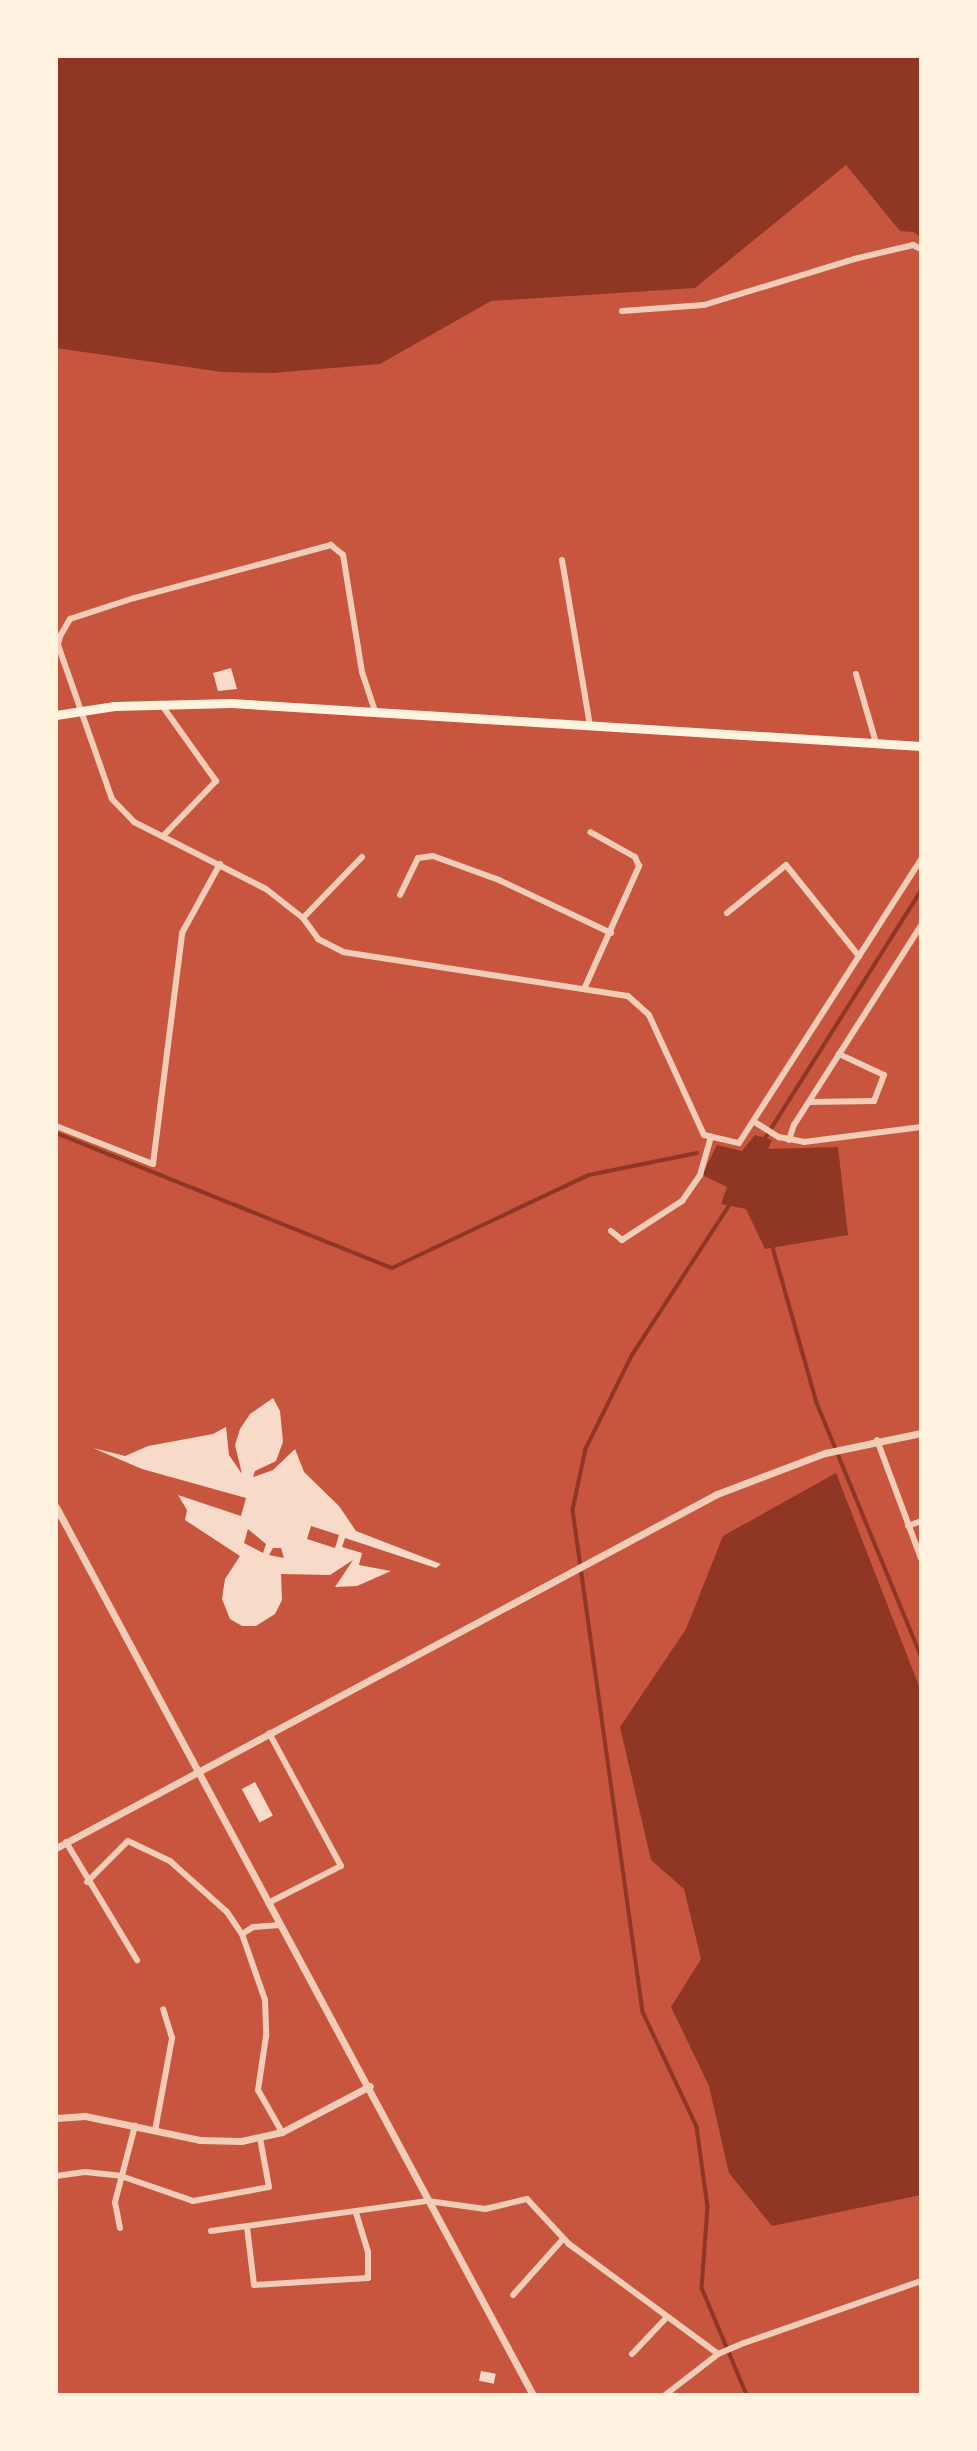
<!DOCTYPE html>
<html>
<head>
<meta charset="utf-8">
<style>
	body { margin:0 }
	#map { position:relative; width:977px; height:2451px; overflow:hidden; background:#c8553d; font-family:Poppins,sans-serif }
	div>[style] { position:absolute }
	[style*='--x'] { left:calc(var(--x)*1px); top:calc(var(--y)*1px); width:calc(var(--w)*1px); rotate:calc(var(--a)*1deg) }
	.water>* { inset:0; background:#8f3625 }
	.stream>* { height:3.5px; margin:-1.75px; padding:0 1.75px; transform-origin:1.75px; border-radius:1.75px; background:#8f3625 }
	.building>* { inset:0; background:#f7dbc8; transform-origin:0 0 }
	.minor>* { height:6px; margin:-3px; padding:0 3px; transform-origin:3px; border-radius:3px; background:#f1ccb7 }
	.tertiary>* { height:7px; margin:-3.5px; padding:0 3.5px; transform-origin:3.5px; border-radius:3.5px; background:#f1ccb7 }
	.secondary>* { height:9px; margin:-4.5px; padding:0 4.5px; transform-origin:4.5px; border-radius:4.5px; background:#fff3e0 }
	span { translate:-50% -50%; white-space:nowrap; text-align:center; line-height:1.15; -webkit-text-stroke:6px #fff3e0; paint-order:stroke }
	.frame { position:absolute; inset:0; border:58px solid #fff3e0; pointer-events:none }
</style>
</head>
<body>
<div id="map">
	<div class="water">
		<div style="clip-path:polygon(56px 56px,921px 56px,921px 238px,914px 232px,900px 231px,846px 165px,695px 288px,491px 301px,380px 364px,273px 373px,222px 372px,56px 348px)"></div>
		<div style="clip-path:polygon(755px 1135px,772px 1140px,768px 1149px,838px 1147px,848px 1235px,765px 1249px,746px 1209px,721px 1204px,727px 1187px,702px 1175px,717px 1145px,742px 1151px)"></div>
		<div style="clip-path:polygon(836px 1473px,921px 1691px,921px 2195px,772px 2226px,729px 2173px,709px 2086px,671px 2007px,701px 1959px,684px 1889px,651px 1860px,620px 1727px,686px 1629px,723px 1536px)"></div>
	</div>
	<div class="stream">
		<div style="--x:56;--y:1133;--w:362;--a:21.9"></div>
		<div style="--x:392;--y:1268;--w:218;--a:-25.3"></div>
		<div style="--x:589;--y:1175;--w:110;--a:-11.5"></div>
		<div style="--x:764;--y:1140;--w:294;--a:-57.8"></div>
		<div style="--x:732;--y:1202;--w:184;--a:123"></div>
		<div style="--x:632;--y:1356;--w:104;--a:116.3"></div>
		<div style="--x:586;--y:1449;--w:62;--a:102"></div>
		<div style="--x:573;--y:1510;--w:507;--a:82.06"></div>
		<div style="--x:643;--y:2012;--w:127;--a:64.8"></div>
		<div style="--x:697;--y:2127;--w:81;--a:82.2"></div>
		<div style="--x:708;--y:2207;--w:81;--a:94.2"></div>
		<div style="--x:702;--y:2288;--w:116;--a:67.2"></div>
		<div style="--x:772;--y:1244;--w:165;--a:74.2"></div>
		<div style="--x:817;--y:1403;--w:273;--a:67.6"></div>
	</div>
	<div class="building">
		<div style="clip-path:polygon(231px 668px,237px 689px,218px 691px,213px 673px)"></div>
		<div style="clip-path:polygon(evenodd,273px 1398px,280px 1411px,283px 1442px,276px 1461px,255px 1471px,253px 1477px,273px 1470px,295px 1449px,304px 1472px,339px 1506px,356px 1531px,441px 1564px,436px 1568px,345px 1538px,342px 1547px,362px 1553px,359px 1565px,391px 1571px,357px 1586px,335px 1587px,353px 1560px,330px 1575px,281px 1574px,282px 1600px,275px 1614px,256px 1626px,242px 1626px,230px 1619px,222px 1599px,225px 1579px,240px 1556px,185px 1520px,187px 1510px,178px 1495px,241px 1516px,246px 1498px,142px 1469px,93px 1448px,125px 1456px,148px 1446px,213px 1434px,226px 1427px,229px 1455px,242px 1474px,235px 1445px,240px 1429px,250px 1414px,273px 1398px,311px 1526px,339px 1535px,335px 1548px,307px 1539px,311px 1526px,273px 1398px,248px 1529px,266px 1544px,263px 1553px,244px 1543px,248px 1529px,273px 1398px,273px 1548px,281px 1548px,284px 1558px,269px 1555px,273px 1548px)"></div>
		<div style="left:255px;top:1782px;width:38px;height:15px;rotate:62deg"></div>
		<div style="left:481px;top:2371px;width:15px;height:10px;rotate:11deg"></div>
	</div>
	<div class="minor">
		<div style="--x:622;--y:311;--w:82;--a:-4.2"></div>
		<div style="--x:704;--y:305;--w:157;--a:-17"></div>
		<div style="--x:854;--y:259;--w:61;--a:-13.3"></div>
		<div style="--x:913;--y:245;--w:9;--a:27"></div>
		<div style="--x:562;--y:560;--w:167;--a:80.4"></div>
		<div style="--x:856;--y:674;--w:72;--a:73.8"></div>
		<div style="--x:161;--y:704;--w:95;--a:54.5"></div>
		<div style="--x:216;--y:781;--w:75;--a:133.9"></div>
		<div style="--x:375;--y:711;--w:41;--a:-108.4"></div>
		<div style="--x:362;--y:672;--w:119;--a:-99.2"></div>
		<div style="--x:343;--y:555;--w:16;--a:-140"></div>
		<div style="--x:331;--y:545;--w:204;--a:164.9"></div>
		<div style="--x:134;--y:598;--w:67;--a:161.8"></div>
		<div style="--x:70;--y:619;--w:20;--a:120"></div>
		<div style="--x:60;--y:636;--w:9;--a:103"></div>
		<div style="--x:58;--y:645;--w:163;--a:70.7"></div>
		<div style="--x:112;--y:799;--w:32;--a:46"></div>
		<div style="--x:134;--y:822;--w:148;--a:26.9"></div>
		<div style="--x:266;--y:889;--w:47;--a:38.1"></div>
		<div style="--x:303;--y:918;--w:26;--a:54"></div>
		<div style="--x:318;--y:939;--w:28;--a:27"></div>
		<div style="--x:343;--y:952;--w:288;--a:8.8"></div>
		<div style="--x:628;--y:996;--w:28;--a:42"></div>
		<div style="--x:649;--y:1015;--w:132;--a:65.4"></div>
		<div style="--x:704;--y:1135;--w:36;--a:13"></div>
		<div style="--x:739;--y:1143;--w:337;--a:-57.3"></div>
		<div style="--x:400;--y:895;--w:41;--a:-64.1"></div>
		<div style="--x:418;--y:858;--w:15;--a:-8"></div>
		<div style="--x:433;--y:856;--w:70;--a:20"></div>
		<div style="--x:499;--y:880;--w:124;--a:25.3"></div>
		<div style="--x:727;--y:913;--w:76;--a:-39.1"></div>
		<div style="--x:786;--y:865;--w:117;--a:51.3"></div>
		<div style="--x:303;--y:918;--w:85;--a:-46"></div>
		<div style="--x:585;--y:987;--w:133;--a:-65.9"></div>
		<div style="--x:639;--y:866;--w:10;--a:-114"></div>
		<div style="--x:635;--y:857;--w:51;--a:-150.9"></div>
		<div style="--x:809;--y:1102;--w:65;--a:-0.9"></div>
		<div style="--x:874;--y:1101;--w:28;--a:-69"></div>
		<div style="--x:884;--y:1075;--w:50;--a:-155"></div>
		<div style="--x:753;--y:1121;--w:31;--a:32"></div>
		<div style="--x:779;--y:1137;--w:25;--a:11"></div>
		<div style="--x:804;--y:1142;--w:118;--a:-7.3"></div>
		<div style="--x:56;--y:1126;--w:104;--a:21.4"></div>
		<div style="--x:153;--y:1164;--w:233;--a:-82.8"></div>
		<div style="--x:182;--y:933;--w:79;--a:-61.2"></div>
		<div style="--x:789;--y:1140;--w:16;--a:-72"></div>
		<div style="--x:794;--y:1125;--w:236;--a:-57.5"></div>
		<div style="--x:611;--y:1231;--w:14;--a:39"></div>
		<div style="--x:622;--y:1240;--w:72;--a:-33"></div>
		<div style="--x:682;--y:1201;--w:32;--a:-55"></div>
		<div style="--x:700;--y:1175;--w:40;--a:-74"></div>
		<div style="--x:877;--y:1440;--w:126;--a:69.6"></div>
		<div style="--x:908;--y:1526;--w:14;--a:-21"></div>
		<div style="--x:66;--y:1842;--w:138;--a:59"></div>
		<div style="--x:87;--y:1882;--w:58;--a:-45"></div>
		<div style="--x:128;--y:1841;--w:47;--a:25.5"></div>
		<div style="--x:170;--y:1861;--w:76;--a:41.8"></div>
		<div style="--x:227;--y:1912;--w:27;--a:56"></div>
		<div style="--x:242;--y:1934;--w:70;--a:70.8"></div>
		<div style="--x:265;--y:2000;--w:36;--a:88"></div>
		<div style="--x:266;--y:2036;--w:55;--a:98.4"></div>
		<div style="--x:258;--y:2090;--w:48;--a:60.3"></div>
		<div style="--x:268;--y:1903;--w:82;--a:-26.9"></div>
		<div style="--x:341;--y:1866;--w:151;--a:-118.4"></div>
		<div style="--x:242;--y:1934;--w:13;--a:-32"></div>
		<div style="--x:253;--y:1927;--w:27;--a:-4"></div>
		<div style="--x:155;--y:2131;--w:95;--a:-79.6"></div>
		<div style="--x:172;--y:2038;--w:30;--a:-107"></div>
		<div style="--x:56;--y:2176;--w:29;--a:-8"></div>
		<div style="--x:85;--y:2172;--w:36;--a:6"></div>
		<div style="--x:121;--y:2176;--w:76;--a:19.1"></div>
		<div style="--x:193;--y:2201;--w:77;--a:-10.4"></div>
		<div style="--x:269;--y:2187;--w:50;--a:-100.4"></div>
		<div style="--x:247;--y:2227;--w:58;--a:83.1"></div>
		<div style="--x:254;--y:2285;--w:114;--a:-3.5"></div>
		<div style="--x:368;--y:2278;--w:26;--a:-90"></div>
		<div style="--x:368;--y:2252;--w:39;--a:-107"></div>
		<div style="--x:120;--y:2228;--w:26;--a:-101"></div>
		<div style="--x:115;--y:2202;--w:79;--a:-75.3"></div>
		<div style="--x:211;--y:2231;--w:219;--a:-7.9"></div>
		<div style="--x:428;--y:2201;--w:58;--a:8"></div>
		<div style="--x:485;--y:2209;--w:43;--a:-13.4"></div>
		<div style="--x:527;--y:2199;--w:62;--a:47"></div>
		<div style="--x:569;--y:2244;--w:185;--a:36.4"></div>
		<div style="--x:513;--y:2295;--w:75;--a:-48.2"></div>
		<div style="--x:632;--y:2354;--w:51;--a:-46.6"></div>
		<div style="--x:665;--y:2395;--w:67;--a:-37.7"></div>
		<div style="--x:718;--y:2354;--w:28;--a:-23"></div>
		<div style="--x:744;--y:2343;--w:188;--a:-19.3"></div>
	</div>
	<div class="tertiary">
		<div style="--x:56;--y:1507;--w:1008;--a:61.76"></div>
		<div style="--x:56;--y:1848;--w:750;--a:-28.17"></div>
		<div style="--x:717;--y:1494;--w:116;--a:-20.8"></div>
		<div style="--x:825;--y:1453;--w:98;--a:-11.8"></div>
		<div style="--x:56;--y:2118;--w:29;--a:-4"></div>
		<div style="--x:85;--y:2116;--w:117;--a:11.8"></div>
		<div style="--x:200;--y:2140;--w:41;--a:1.4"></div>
		<div style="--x:241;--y:2141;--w:42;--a:-12.4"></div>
		<div style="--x:282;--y:2132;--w:99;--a:-27.6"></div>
	</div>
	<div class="secondary">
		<div style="--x:56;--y:715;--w:59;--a:-8.8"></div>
		<div style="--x:114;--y:706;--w:117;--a:-1.5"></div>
		<div style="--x:231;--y:703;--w:691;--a:3.57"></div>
	</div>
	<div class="frame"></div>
</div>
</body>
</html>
